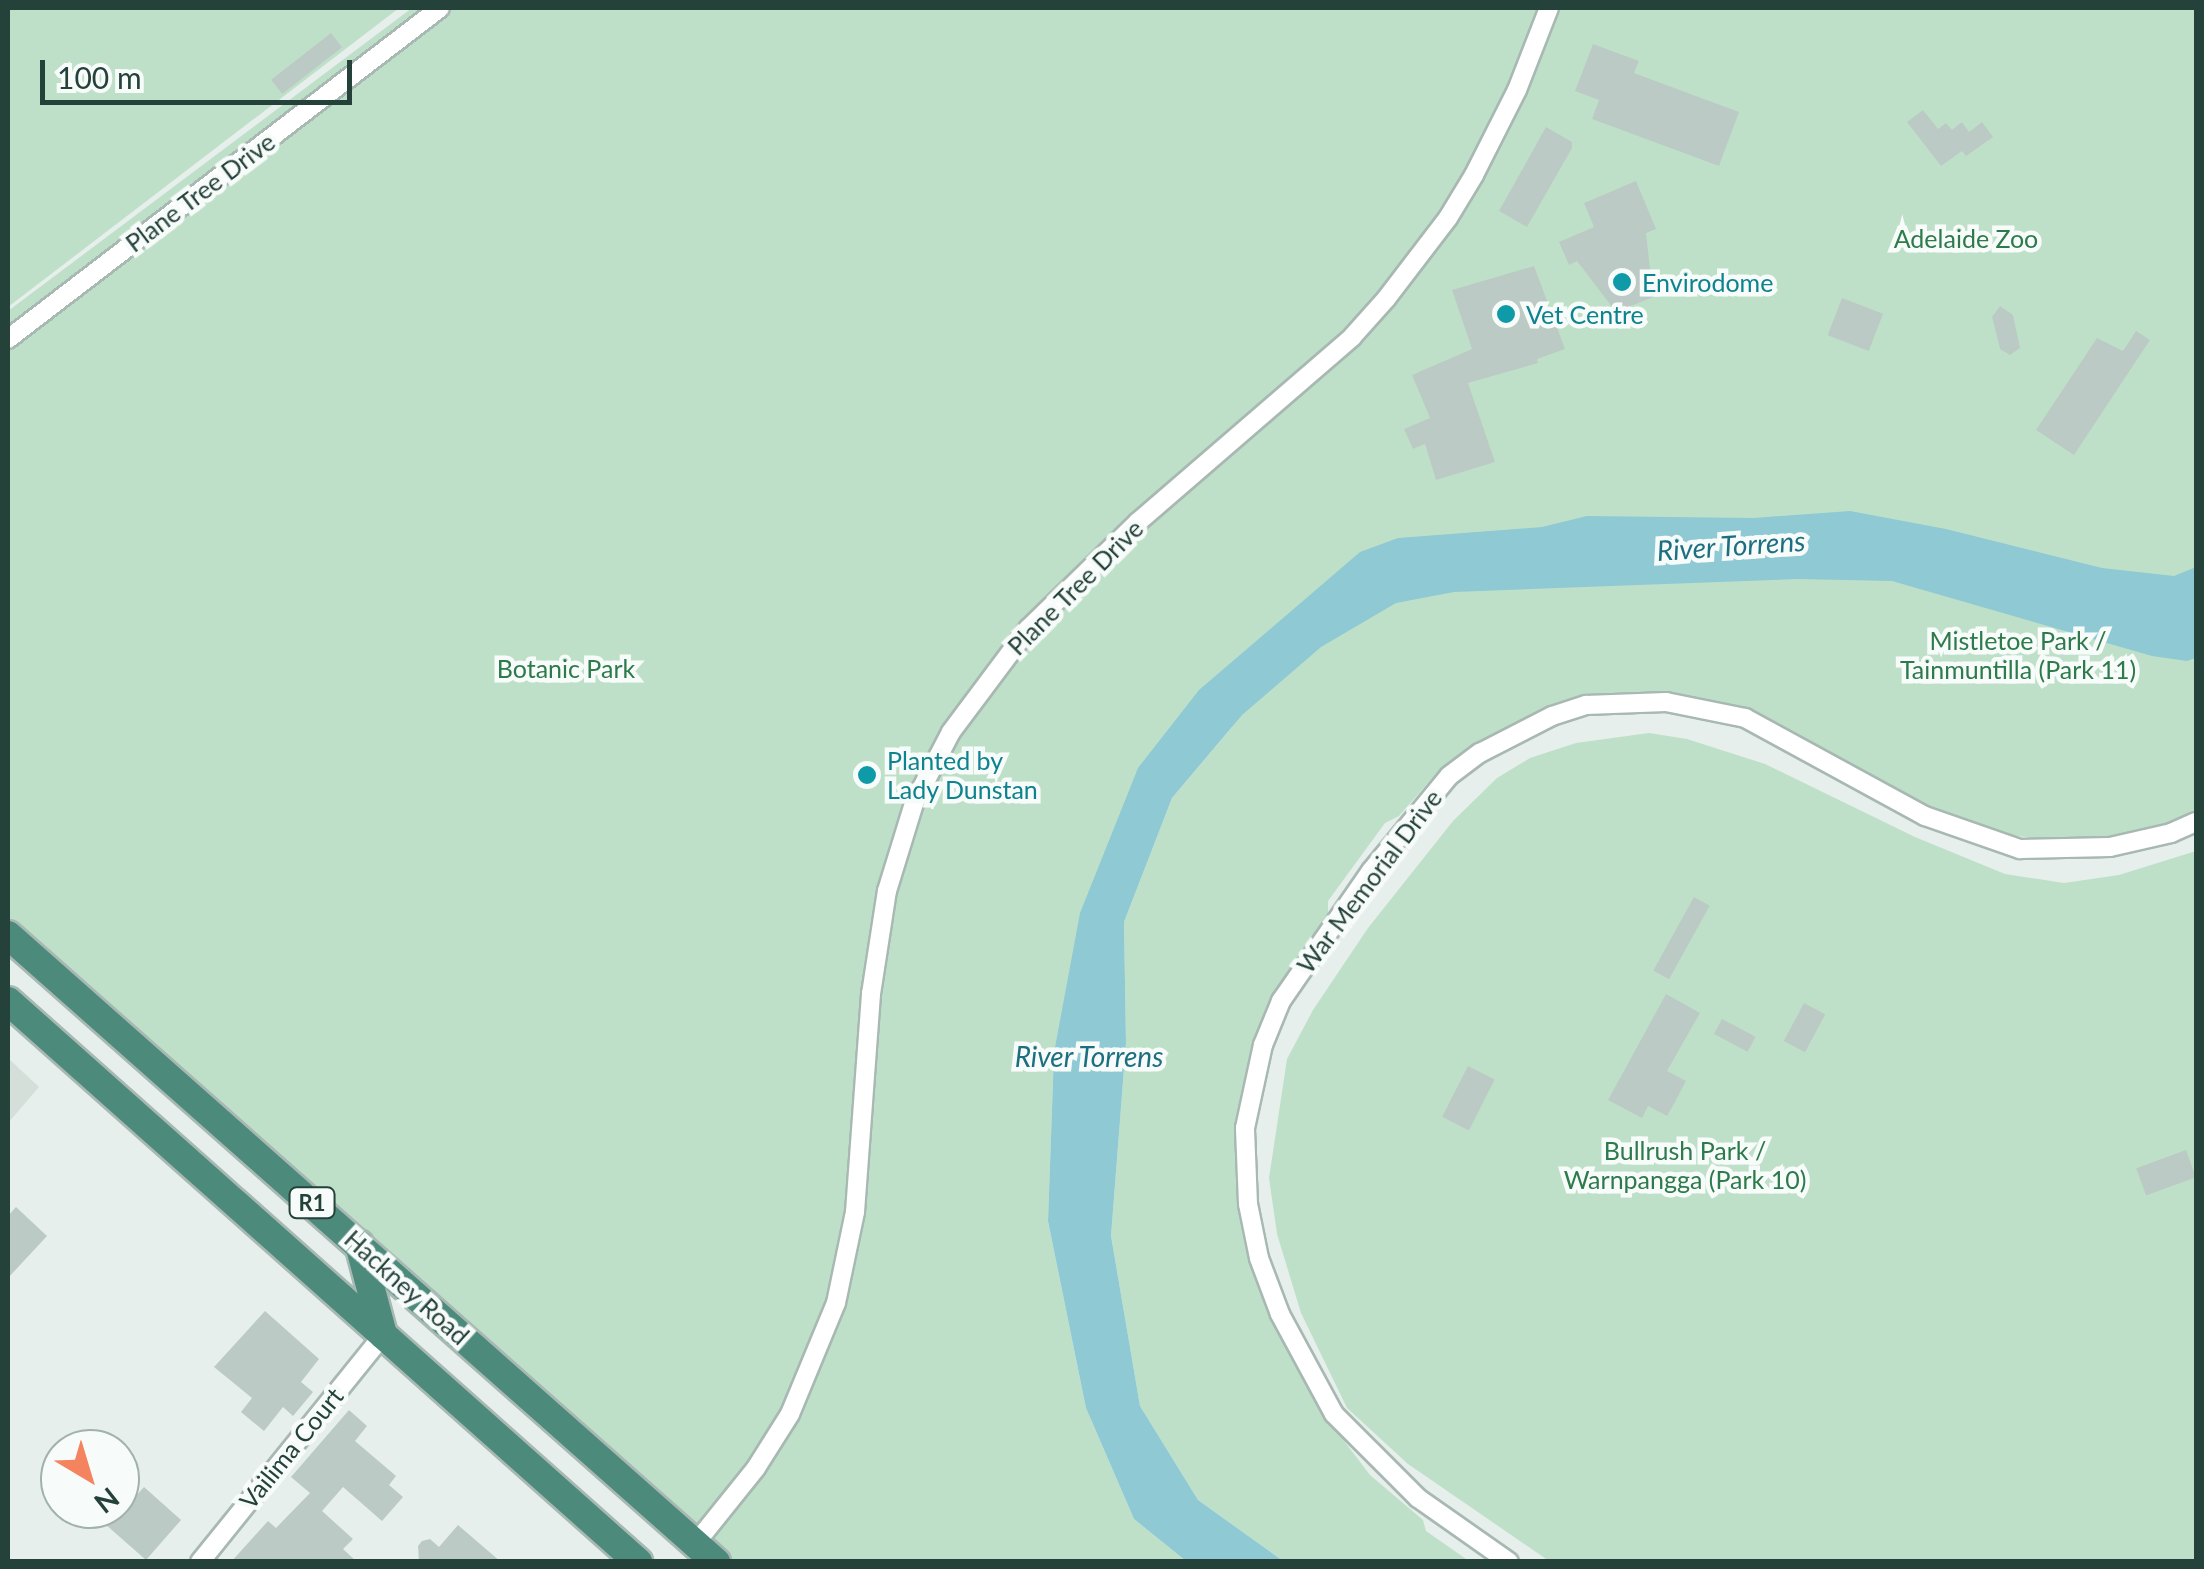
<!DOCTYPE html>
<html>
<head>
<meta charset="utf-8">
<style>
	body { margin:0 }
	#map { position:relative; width:2204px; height:1569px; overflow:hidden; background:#e6efeb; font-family:Lato,sans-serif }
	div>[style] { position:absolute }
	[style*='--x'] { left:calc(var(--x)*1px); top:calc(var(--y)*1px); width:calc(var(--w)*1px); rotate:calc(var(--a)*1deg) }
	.built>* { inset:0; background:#d4dfda }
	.green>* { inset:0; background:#bfe0c8 }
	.water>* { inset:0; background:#8ec9d4 }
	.building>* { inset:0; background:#bbcac4; transform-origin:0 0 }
	.roads { filter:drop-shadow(2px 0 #a8b8b2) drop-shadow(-2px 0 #a8b8b2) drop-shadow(0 2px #a8b8b2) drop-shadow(0 -2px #a8b8b2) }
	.minor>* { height:18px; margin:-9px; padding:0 9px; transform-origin:9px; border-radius:9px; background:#fff }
	.trunk>* { height:28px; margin:-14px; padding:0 14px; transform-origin:14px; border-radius:14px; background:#4c8a7c }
	.dots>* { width:28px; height:28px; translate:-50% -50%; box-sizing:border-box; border:5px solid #f7fbf9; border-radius:50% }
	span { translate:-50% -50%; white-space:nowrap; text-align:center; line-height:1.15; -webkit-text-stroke:9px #f7fbf9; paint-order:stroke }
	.shield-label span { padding:2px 8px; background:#f7fbf9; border:2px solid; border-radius:8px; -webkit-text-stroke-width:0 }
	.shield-label { font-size:22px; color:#24423a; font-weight:700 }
	.street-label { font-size:25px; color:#24423a }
	.park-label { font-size:25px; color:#2d7a4b }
	.culture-label { font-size:25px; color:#0d838f }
	.left { translate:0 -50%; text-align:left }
	.water-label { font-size:28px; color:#1c6f80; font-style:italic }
	.frame { position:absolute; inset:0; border:10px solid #24423a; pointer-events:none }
	.north { position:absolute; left:40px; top:1429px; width:100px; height:100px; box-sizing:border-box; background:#f7fbf9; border:2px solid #a3b1ad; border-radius:50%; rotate:142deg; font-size:28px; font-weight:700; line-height:40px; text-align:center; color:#24423a }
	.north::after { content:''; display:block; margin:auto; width:35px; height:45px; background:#f4845f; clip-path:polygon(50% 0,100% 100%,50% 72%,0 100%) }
	.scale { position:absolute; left:40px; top:60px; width:312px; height:45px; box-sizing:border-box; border:5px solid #24423a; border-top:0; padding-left:12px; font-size:30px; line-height:35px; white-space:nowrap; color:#24423a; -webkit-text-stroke:8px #f7fbf9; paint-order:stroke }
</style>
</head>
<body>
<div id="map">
	<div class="built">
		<div style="clip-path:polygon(8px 1058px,39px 1087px,8px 1123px)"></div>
	</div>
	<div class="green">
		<div style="clip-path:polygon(8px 8px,399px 8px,8px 307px)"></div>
		<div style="clip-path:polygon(412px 8px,2196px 8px,2196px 812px,2164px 825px,2103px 839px,2049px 841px,1993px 832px,1928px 808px,1747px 712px,1661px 692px,1624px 692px,1547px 707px,1473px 745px,1433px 777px,1399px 816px,1385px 823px,1328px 901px,1328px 914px,1273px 999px,1245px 1085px,1238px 1167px,1240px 1203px,1275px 1320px,1319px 1408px,1370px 1475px,1423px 1520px,1426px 1531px,1469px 1561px,1283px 1561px,1198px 1500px,1140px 1406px,1111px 1236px,1126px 1043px,1124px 922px,1172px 798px,1232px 727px,1199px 691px,1054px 1053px,1048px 1221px,1086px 1408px,1134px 1519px,1186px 1561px,733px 1561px,8px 918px,8px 311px)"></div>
		<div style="clip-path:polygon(1649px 733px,1687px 739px,1765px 764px,1915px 837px,2005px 874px,2064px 883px,2119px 875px,2196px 851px,2196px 1561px,1549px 1561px,1408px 1464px,1347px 1408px,1301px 1313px,1277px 1234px,1269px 1178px,1287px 1059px,1313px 1010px,1368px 928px,1453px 821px,1497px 778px,1530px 758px,1576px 743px)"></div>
	</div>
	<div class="water">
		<div style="clip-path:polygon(1850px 511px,1946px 529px,2102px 568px,2174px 576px,2196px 567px,2196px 658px,2187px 661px,2152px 656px,1892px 581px,1797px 579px,1454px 592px,1396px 603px,1321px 647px,1242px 715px,1172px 798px,1124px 922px,1126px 1043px,1111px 1236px,1140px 1406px,1198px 1500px,1283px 1561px,1186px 1561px,1134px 1519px,1086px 1408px,1048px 1221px,1054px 1053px,1080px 913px,1138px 768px,1199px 690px,1360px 552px,1398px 538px,1542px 527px,1587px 516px,1754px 518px)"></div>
	</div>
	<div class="building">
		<div style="left:331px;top:33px;width:18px;height:76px;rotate:52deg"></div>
		<div style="clip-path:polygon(1593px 44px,1639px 61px,1634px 73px,1739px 112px,1719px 166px,1592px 119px,1599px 100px,1575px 91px)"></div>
		<div style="clip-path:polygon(1923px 110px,1938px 129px,1946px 123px,1952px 130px,1962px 122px,1969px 132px,1982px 122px,1993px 137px,1966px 156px,1962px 151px,1941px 166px,1907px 122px)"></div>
		<div style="clip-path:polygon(1546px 127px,1572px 142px,1572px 148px,1527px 227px,1499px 211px)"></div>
		<div style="clip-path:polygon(1636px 181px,1656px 229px,1646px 233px,1653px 297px,1616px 312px,1577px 261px,1569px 265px,1559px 242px,1594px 227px,1584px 203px)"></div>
		<div style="clip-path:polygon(1534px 266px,1565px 349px,1537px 359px,1538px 363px,1468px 383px,1495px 462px,1436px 480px,1425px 444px,1413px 449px,1404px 429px,1430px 418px,1412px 375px,1472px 349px,1452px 290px)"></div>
		<div style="left:1842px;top:298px;width:44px;height:40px;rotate:21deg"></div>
		<div style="clip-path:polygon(2000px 306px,2013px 315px,2020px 348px,2010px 355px,2000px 349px,1992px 317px)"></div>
		<div style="clip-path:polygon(2136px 331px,2150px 340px,2074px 455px,2036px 430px,2097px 338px,2123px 351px)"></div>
		<div style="left:1694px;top:897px;width:18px;height:84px;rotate:29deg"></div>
		<div style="clip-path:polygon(1666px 994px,1700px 1013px,1667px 1071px,1686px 1081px,1675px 1102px,1667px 1116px,1648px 1106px,1642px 1118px,1608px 1100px)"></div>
		<div style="left:1804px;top:1003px;width:24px;height:43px;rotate:28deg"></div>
		<div style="left:1722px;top:1019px;width:38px;height:17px;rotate:28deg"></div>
		<div style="left:1468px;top:1066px;width:30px;height:57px;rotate:27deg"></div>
		<div style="left:2186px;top:1150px;width:29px;height:53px;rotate:70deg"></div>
		<div style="clip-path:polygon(16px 1207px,47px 1236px,8px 1278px,8px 1216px)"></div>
		<div style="clip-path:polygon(265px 1311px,319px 1359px,301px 1382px,313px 1392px,293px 1416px,283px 1407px,264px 1431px,241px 1412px,252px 1398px,214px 1367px)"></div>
		<div style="clip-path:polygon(349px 1410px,367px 1426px,355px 1441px,396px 1476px,389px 1485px,403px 1497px,382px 1521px,343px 1487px,322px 1511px,353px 1539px,343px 1549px,357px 1562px,231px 1562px,268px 1521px,276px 1528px,310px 1493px,291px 1477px)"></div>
		<div style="clip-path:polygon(144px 1487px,181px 1520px,146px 1560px,88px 1509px,124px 1509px)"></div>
		<div style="clip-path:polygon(458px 1525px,501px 1562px,419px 1562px,418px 1546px,422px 1541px,430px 1539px,439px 1547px)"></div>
	</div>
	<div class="roads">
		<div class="minor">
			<div style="--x:8;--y:339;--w:544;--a:-37.46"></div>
			<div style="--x:695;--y:1544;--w:97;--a:-51.2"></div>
			<div style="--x:756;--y:1468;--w:64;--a:-57.8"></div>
			<div style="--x:790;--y:1414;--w:120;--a:-67.5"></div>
			<div style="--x:836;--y:1303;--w:93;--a:-78.2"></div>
			<div style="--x:855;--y:1212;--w:219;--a:-85.8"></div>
			<div style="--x:871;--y:994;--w:104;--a:-81.2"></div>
			<div style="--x:887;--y:891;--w:92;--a:-72.9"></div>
			<div style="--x:914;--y:803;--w:80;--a:-62.5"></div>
			<div style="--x:951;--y:732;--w:129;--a:-53.2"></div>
			<div style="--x:1028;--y:629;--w:153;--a:-44.2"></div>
			<div style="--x:1138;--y:522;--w:283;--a:-40.8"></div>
			<div style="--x:1352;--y:337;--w:51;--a:-48.2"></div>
			<div style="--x:1386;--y:299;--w:102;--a:-52.6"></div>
			<div style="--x:1448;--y:218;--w:50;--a:-58.8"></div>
			<div style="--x:1474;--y:175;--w:95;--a:-63.2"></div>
			<div style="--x:1517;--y:90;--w:88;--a:-68.7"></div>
			<div style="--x:200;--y:1562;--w:292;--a:-51.1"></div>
			<div style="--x:1509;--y:1562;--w:111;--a:-144.9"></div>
			<div style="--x:1418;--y:1498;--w:119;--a:-135"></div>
			<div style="--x:1334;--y:1414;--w:114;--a:-118.4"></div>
			<div style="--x:1280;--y:1314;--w:60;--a:-110.6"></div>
			<div style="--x:1259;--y:1258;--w:55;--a:-101.5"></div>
			<div style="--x:1248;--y:1204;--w:76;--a:-92.3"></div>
			<div style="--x:1245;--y:1128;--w:85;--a:-77.8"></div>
			<div style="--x:1263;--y:1045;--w:48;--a:-67.8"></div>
			<div style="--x:1281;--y:1001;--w:158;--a:-55.3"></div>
			<div style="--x:1371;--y:871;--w:123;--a:-50.6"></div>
			<div style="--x:1449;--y:776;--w:39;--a:-37"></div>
			<div style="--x:1480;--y:753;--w:81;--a:-27.2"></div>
			<div style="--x:1552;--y:716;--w:36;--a:-18"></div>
			<div style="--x:1586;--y:705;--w:80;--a:-2.1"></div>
			<div style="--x:1666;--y:702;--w:81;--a:11.4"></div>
			<div style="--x:1745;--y:718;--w:205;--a:28.6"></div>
			<div style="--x:1925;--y:816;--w:101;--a:19.2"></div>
			<div style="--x:2020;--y:849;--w:90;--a:-1.3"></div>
			<div style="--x:2110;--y:847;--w:63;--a:-12.9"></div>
			<div style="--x:2171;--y:833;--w:27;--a:-24"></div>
		</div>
		<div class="trunk">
			<div style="--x:8;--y:935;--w:946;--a:41.53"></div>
			<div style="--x:8;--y:1001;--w:844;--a:41.68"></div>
			<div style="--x:359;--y:1244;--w:94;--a:75.2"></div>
		</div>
	</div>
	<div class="dots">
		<div style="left:1622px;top:282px;background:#0f9aa8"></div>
		<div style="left:1506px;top:314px;background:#0f9aa8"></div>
		<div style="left:867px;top:775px;background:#0f9aa8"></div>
	</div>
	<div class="shield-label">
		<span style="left:312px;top:1203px">R1</span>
	</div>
	<div class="street-label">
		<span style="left:200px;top:192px;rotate:-37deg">Plane Tree Drive</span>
		<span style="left:1075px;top:587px;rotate:-45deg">Plane Tree Drive</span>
		<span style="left:1369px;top:881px;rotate:-53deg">War Memorial Drive</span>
		<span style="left:407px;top:1287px;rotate:42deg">Hackney Road</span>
		<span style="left:291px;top:1448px;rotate:-51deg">Vailima Court</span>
	</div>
	<div class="park-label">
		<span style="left:1966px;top:238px">Adelaide Zoo</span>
		<span style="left:2018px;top:655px">Mistletoe Park /<br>Tainmuntilla (Park 11)</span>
		<span style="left:566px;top:668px">Botanic Park</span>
		<span style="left:1685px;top:1165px">Bullrush Park /<br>Warnpangga (Park 10)</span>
	</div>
	<div class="culture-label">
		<span class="left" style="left:1642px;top:282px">Envirodome</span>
		<span class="left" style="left:1526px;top:314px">Vet Centre</span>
		<span class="left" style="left:887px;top:775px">Planted by<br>Lady Dunstan</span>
	</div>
	<div class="water-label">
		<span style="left:1731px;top:545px;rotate:-4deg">River Torrens</span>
		<span style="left:1089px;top:1056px">River Torrens</span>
	</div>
	<div class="frame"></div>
	<div class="north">N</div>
	<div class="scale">100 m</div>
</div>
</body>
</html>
